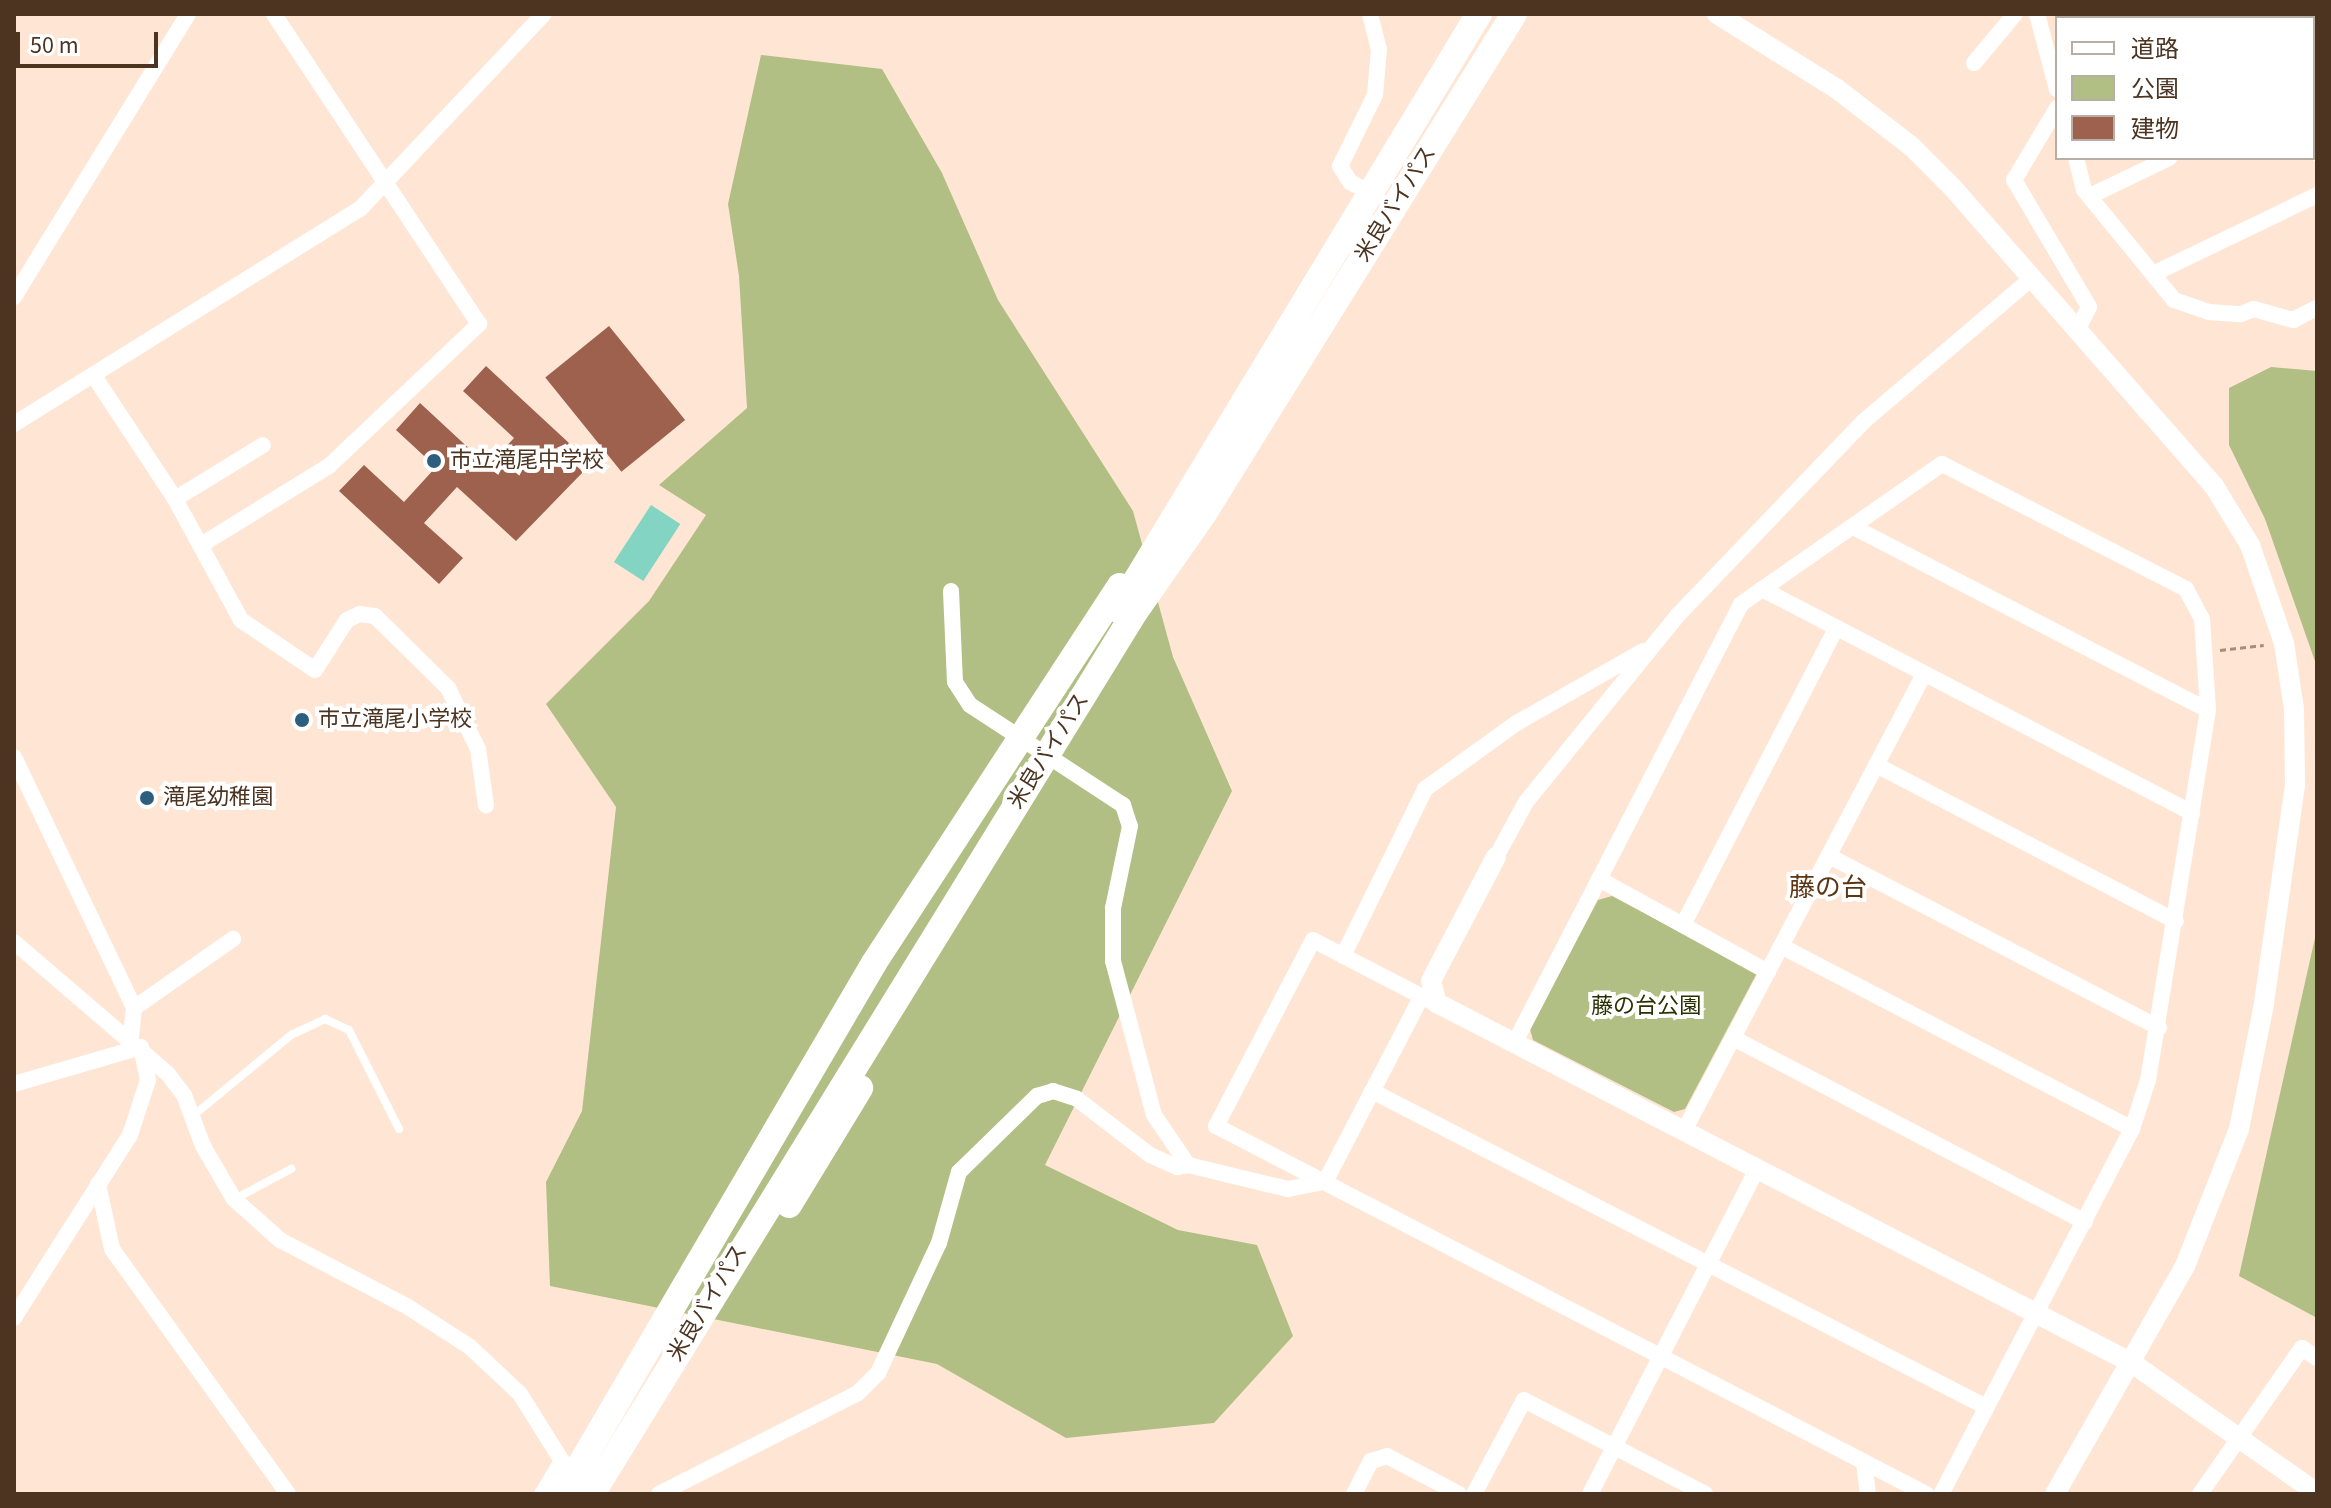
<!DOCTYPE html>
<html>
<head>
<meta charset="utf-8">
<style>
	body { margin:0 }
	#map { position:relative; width:2331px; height:1508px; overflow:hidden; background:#ffe6d4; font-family:"Source Sans 3","Noto Sans JP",sans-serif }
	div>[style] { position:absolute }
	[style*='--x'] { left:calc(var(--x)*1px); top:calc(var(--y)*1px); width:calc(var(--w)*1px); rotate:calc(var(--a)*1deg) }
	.green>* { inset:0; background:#b2bf84 }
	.water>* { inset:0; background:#84d4c3; transform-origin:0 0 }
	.building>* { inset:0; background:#9d614e; transform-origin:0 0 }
	.path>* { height:3px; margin-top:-1.5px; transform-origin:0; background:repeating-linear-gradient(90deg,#a78e7c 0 6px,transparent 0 10px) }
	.service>* { height:8px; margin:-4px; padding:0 4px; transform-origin:4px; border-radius:4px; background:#fff }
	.minor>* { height:16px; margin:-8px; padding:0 8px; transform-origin:8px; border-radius:8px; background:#fff }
	.tertiary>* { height:20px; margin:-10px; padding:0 10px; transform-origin:10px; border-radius:10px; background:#fff }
	.primary>* { height:26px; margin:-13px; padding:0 13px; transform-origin:13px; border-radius:13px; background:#fff }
	.dots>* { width:22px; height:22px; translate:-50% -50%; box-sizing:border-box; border:4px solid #fff; border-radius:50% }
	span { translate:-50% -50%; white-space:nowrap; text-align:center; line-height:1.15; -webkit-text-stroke:8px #fff; paint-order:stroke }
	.street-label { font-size:22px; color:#4c3421 }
	.poi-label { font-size:22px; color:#4c3421 }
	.left { translate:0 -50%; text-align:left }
	.park-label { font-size:22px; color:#2a3101 }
	.quarter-label { font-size:26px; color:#5c3512 }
	.frame { position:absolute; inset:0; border:16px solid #4c3421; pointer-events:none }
	.legend { position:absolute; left:2055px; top:16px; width:260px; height:144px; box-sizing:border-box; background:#fff; border:2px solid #b7aea6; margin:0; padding:10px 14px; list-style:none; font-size:24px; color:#4c3421 }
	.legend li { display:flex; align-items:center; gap:16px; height:40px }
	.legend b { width:40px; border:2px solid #b7aea6 }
	.scale { position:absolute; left:16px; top:32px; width:142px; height:36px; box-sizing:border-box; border:4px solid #4c3421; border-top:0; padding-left:10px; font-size:24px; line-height:28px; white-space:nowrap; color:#4c3421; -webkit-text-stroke:6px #fff; paint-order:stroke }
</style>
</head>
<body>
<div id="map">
	<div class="green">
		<div style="clip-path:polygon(761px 55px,882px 69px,942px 173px,998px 300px,1133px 511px,1173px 657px,1232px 791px,1045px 1165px,1178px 1230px,1257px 1245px,1293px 1336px,1214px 1423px,1066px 1438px,937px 1364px,550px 1286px,546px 1182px,582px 1111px,616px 807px,546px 704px,649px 601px,706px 515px,659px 485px,747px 408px,739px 276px,728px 204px)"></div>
		<div style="clip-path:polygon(2271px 367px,2317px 371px,2317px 667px,2265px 519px,2229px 445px,2229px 388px)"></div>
		<div style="clip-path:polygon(1612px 896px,1757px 973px,1685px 1109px,1674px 1112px,1533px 1040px,1530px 1029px,1598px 900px)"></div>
		<div style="clip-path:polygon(2317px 929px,2317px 1318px,2239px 1276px)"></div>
	</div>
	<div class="water">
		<div style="left:651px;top:505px;width:35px;height:68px;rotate:33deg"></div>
	</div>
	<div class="building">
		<div style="left:609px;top:326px;width:121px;height:82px;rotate:51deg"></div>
		<div style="clip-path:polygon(486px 366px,569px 443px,561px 452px,583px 472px,516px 541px,457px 487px,424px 523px,463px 558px,439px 584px,339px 491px,364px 465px,404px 502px,436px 467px,396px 430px,420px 403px,488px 466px,514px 438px,463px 391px)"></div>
	</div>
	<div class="path">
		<div style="--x:2220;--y:650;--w:44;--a:-6.5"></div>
	</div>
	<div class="service">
		<div style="--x:194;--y:1115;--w:126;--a:-39.5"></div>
		<div style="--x:291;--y:1035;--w:38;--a:-25"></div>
		<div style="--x:325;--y:1019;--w:26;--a:25"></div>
		<div style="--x:349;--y:1030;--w:111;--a:63.2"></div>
		<div style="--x:235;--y:1199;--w:64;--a:-28.2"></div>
	</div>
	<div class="minor">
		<div style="--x:1370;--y:14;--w:36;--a:76"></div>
		<div style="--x:1379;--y:49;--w:46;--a:95"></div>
		<div style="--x:1375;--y:95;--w:79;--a:116.2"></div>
		<div style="--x:1340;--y:166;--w:19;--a:58"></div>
		<div style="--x:1350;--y:182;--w:30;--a:28"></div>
		<div style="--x:2037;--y:14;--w:78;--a:75.1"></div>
		<div style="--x:1974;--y:63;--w:64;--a:-50.1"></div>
		<div style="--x:2313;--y:89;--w:4;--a:-27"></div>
		<div style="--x:2057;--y:108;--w:84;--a:120.8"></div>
		<div style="--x:2014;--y:180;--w:147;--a:59.4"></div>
		<div style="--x:2089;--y:307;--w:25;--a:117"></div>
		<div style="--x:2076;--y:158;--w:33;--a:76"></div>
		<div style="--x:2084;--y:190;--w:142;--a:50.7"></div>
		<div style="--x:2174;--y:300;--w:37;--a:19"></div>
		<div style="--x:2209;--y:312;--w:32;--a:4"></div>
		<div style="--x:2241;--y:314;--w:14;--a:-21"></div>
		<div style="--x:2254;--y:309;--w:41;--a:15.8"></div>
		<div style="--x:2293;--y:320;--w:27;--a:-27"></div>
		<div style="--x:2090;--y:196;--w:88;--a:-25.7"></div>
		<div style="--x:2153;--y:274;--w:182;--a:-25.7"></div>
		<div style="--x:14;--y:297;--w:332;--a:-58.4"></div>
		<div style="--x:94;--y:376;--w:147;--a:56.6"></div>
		<div style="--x:175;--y:499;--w:138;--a:61.4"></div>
		<div style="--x:241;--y:620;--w:89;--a:34"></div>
		<div style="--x:315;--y:670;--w:59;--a:-57.4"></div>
		<div style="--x:347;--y:620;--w:14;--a:-25"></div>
		<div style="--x:360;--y:614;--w:15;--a:8"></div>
		<div style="--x:375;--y:616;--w:103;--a:44.6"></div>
		<div style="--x:448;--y:688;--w:68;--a:63.8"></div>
		<div style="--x:478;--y:749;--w:57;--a:81.9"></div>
		<div style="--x:14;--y:424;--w:407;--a:-31.9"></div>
		<div style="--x:360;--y:209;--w:268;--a:-46.7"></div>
		<div style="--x:175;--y:499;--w:103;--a:-31.5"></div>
		<div style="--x:1853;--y:527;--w:399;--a:27.3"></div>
		<div style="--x:201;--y:545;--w:150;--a:-31.7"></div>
		<div style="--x:329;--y:466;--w:207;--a:-43.4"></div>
		<div style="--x:479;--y:324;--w:372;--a:-123.5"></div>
		<div style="--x:1762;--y:589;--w:485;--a:27.5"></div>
		<div style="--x:951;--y:591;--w:91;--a:87.5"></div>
		<div style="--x:955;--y:682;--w:27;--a:57"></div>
		<div style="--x:970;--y:705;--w:183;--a:33.2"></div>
		<div style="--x:1123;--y:805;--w:22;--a:72"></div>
		<div style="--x:1130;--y:826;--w:84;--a:101.7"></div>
		<div style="--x:1113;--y:908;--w:53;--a:90"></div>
		<div style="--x:1113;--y:961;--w:159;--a:75.1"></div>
		<div style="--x:1154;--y:1115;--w:60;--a:55.8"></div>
		<div style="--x:1188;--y:1165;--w:103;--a:13.5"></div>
		<div style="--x:1288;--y:1189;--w:38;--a:-11"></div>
		<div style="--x:1325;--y:1182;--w:210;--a:-62.5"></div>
		<div style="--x:14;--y:757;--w:278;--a:64.4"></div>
		<div style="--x:134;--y:1008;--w:29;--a:96"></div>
		<div style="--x:1876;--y:765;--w:338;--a:27.5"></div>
		<div style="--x:1829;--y:856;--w:372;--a:27.5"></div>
		<div style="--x:1496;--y:857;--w:63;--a:-61.4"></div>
		<div style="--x:1526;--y:802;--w:240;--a:-50.9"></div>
		<div style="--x:1677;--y:616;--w:270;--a:-46.2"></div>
		<div style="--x:1864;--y:421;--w:221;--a:-40.4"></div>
		<div style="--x:1599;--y:879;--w:193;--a:28.8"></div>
		<div style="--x:1683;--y:925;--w:334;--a:-62.7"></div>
		<div style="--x:14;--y:942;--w:203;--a:40.6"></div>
		<div style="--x:168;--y:1074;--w:26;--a:53"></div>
		<div style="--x:184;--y:1095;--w:54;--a:69.6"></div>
		<div style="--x:203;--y:1146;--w:61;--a:59.7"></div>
		<div style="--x:234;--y:1199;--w:62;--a:41.7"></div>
		<div style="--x:280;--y:1240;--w:144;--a:27.6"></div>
		<div style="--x:408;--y:1307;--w:74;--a:32.8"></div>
		<div style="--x:470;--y:1347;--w:69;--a:43.2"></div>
		<div style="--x:520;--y:1394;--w:79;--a:57.9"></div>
		<div style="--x:562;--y:1461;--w:26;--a:43"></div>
		<div style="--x:1781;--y:946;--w:396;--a:27.5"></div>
		<div style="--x:1343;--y:956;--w:186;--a:-63.8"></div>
		<div style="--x:1425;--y:789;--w:111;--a:-35.8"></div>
		<div style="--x:1515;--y:724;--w:147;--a:-29.7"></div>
		<div style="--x:1442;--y:1007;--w:145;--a:-152.6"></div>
		<div style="--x:1313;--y:940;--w:210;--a:117.5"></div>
		<div style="--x:1216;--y:1126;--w:800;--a:27.4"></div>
		<div style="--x:134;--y:1008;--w:121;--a:-34.9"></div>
		<div style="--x:1733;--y:1038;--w:397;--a:27.6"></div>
		<div style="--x:1514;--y:1044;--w:495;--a:-62.7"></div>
		<div style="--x:1741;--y:604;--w:245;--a:-34.9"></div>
		<div style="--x:1942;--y:464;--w:274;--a:27.1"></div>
		<div style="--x:2186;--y:589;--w:34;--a:62"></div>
		<div style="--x:2202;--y:619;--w:91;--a:86.2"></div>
		<div style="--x:2208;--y:710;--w:375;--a:99.2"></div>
		<div style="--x:2148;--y:1080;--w:52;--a:108.1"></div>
		<div style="--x:2132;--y:1129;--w:412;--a:117.6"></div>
		<div style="--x:14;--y:1084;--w:132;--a:-16.2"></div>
		<div style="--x:141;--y:1047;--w:34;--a:78"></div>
		<div style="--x:148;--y:1080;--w:58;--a:108.1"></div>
		<div style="--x:130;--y:1135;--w:217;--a:122.4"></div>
		<div style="--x:1372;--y:1091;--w:691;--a:27.23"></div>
		<div style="--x:1684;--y:1131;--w:516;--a:-62.29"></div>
		<div style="--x:98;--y:1184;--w:66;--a:77.8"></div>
		<div style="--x:112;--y:1249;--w:302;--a:54.3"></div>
		<div style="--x:1864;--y:1462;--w:32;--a:83"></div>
		<div style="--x:542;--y:1494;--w:39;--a:-59"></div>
		<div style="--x:659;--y:1494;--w:223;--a:-26.9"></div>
		<div style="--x:858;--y:1393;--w:28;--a:-45"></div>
		<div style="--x:878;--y:1373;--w:144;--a:-64.9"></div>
		<div style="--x:939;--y:1243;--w:74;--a:-74.3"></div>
		<div style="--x:959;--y:1172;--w:109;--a:-44.3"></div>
		<div style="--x:1037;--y:1096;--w:17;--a:-17"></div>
		<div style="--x:1053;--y:1091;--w:25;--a:18"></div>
		<div style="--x:1077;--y:1099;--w:92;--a:37.5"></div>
		<div style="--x:1150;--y:1155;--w:30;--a:24"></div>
		<div style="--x:1177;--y:1167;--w:11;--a:-10"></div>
		<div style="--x:1354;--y:1494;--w:37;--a:-63"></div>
		<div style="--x:1371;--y:1461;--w:17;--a:-17"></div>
		<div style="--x:1387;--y:1456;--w:81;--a:27.8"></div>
		<div style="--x:1474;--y:1494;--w:106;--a:-62"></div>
		<div style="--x:1524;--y:1400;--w:204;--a:27.4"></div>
		<div style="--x:1590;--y:1494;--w:365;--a:-62.8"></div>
		<div style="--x:2200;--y:1494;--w:178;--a:-55.1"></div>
		<div style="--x:2302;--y:1348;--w:18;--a:34"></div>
	</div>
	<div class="tertiary">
		<div style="--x:1717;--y:14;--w:142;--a:32"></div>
		<div style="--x:1837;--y:89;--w:93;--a:37.6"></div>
		<div style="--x:1911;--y:146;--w:59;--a:45"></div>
		<div style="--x:1953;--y:188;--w:396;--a:48.8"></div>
		<div style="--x:2214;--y:486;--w:69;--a:58.6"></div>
		<div style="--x:2250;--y:545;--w:104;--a:70.9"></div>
		<div style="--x:2284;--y:643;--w:67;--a:81.4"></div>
		<div style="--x:2294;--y:709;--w:76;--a:89.2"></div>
		<div style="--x:2295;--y:785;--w:226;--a:98.1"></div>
		<div style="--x:2263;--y:1009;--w:122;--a:101.3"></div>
		<div style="--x:2239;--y:1129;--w:147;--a:111.5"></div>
		<div style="--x:2185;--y:1266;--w:262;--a:119.7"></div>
		<div style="--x:2253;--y:14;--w:4;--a:63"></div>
		<div style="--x:2313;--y:142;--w:10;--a:66"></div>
		<div style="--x:1496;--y:857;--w:140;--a:117.7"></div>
		<div style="--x:1431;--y:981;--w:23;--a:75"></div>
		<div style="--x:1437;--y:1003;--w:783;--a:27.38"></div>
		<div style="--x:2132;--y:1363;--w:226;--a:35.1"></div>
	</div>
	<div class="primary">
		<div style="--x:1118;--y:610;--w:697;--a:-58.8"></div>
		<div style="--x:789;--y:1205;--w:137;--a:-58.7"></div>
		<div style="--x:563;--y:1494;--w:615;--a:-59.64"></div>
		<div style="--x:874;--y:963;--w:450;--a:-56.9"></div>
		<div style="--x:592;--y:1494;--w:1036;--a:-58.38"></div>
		<div style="--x:1135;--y:612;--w:118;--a:-55"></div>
		<div style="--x:1203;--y:515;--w:590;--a:-58.17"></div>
	</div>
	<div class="dots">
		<div style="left:434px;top:461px;background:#2e5e7d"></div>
		<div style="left:302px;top:720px;background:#2e5e7d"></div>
		<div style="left:147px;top:798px;background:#2e5e7d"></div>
	</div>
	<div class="street-label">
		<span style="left:1396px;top:204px;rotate:-58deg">米良バイパス</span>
		<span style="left:1049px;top:751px;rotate:-58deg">米良バイパス</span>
		<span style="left:708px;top:1303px;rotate:-59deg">米良バイパス</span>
	</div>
	<div class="poi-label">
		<span class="left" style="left:450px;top:461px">市立滝尾中学校</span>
		<span class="left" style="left:318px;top:720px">市立滝尾小学校</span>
		<span class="left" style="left:163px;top:798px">滝尾幼稚園</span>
	</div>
	<div class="park-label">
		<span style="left:1646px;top:1007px">藤の台公園</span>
	</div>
	<div class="quarter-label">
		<span style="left:1828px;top:888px">藤の台</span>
	</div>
	<div class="frame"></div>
	<ul class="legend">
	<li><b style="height:10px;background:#fff"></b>道路</li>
	<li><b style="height:22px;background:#b2bf84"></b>公園</li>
	<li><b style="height:22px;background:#9d614e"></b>建物</li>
	</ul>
	<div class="scale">50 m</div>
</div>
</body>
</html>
